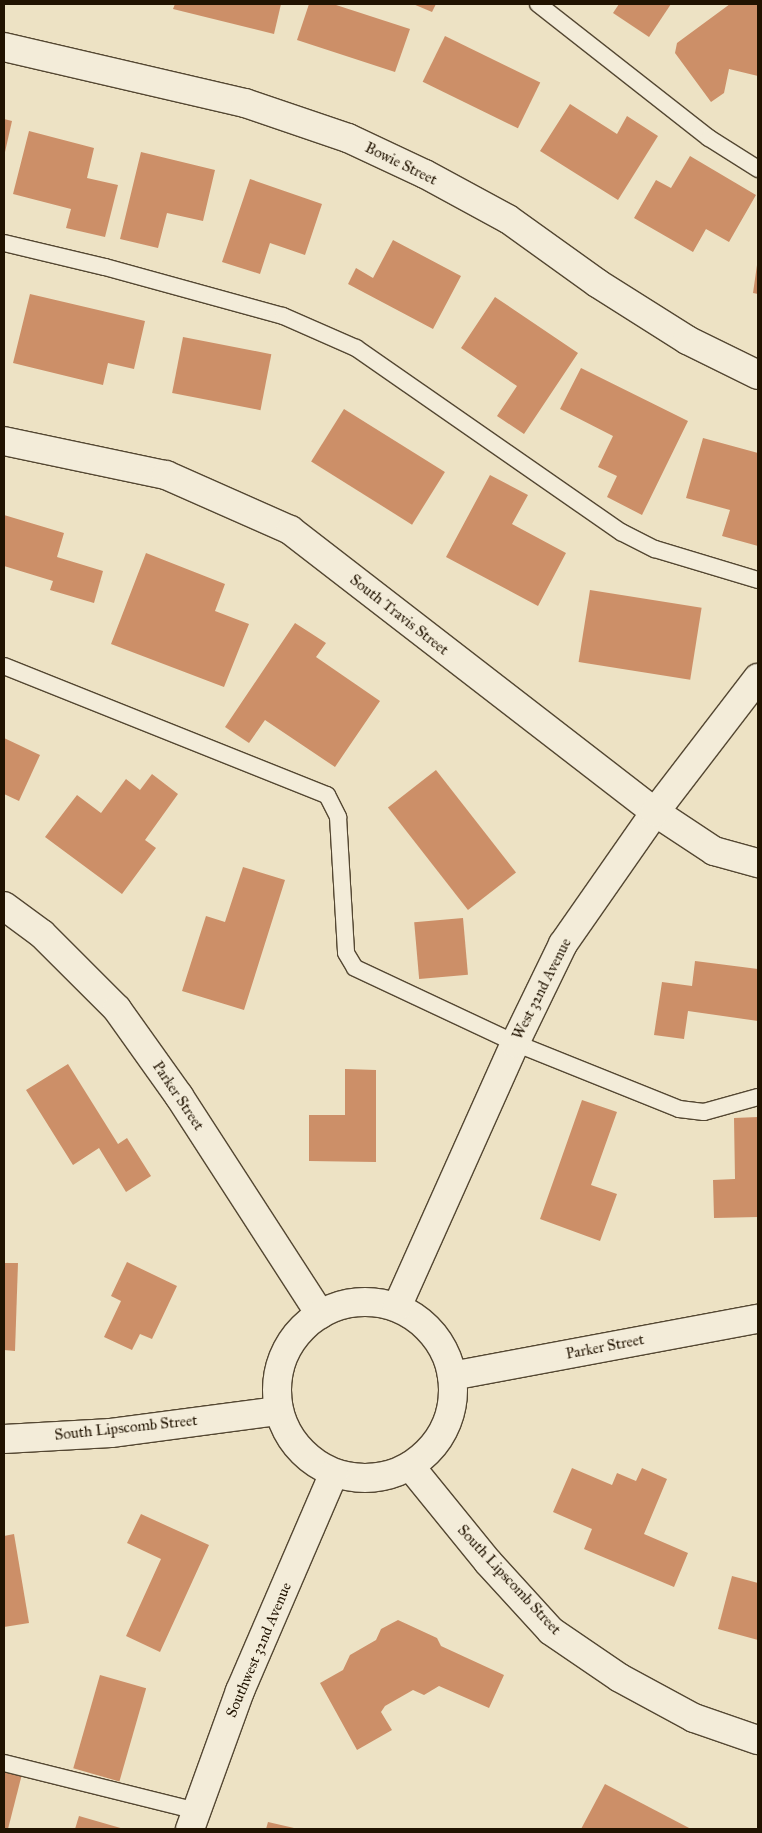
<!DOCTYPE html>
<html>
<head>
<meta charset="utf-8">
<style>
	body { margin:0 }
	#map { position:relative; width:762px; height:1833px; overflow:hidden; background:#ede2c4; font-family:"IM FELL Great Primer",serif }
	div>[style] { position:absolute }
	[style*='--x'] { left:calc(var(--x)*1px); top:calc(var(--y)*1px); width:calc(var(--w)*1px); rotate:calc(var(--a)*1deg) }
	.building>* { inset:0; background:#cc8f68; transform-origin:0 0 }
	.roads { filter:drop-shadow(1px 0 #544732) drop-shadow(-1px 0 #544732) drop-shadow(0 1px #544732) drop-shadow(0 -1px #544732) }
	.lane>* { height:16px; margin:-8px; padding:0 8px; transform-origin:8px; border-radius:8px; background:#f3ecd9 }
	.street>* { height:28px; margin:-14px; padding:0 14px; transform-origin:14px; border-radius:14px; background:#f3ecd9 }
	.secondary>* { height:28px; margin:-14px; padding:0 14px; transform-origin:14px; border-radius:14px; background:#f3ecd9 }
	.secondary>.ring { margin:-14px; padding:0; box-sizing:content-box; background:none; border:28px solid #f3ecd9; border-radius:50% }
	span { translate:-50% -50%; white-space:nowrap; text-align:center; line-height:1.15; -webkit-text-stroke:4px #f3ecd9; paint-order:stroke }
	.street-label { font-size:15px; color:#211301 }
	.frame { position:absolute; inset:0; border:5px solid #211301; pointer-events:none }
</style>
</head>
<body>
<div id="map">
	<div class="building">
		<div style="clip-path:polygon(175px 4px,281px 4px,274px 34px,173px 9px)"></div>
		<div style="clip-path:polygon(309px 4px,333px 4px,410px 29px,395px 72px,297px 40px)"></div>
		<div style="clip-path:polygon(413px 4px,436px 4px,432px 12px)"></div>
		<div style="clip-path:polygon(619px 4px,671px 4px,649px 37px,613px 13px)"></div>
		<div style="clip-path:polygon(730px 4px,758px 5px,758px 76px,729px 69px,724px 93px,711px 102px,675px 53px,677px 43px)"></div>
		<div style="left:445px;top:36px;width:106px;height:51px;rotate:26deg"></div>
		<div style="clip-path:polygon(570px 104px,617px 134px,627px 116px,658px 136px,618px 200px,540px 151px)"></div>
		<div style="clip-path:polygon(4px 119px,12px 121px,5px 152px,4px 152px)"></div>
		<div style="clip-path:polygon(29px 131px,94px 148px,87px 178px,118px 185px,105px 237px,66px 228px,71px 209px,13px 194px)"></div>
		<div style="clip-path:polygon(141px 152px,215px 170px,203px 221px,167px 213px,158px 248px,120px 239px)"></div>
		<div style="clip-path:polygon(690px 156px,756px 195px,729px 242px,706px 229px,693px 252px,634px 218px,656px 180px,671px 188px)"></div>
		<div style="clip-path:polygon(250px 179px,322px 204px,305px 255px,270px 243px,260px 274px,222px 262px)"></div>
		<div style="clip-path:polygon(393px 240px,461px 276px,433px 329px,348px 284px,356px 268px,373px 278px)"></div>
		<div style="clip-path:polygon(757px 265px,758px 265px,758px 294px,753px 293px)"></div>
		<div style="clip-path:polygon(30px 294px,145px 321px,134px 369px,108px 363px,103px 385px,13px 363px)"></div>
		<div style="clip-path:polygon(495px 297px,578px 353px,524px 434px,497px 416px,517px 386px,461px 348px)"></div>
		<div style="left:183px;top:337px;width:90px;height:57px;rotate:11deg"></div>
		<div style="clip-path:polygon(581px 368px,688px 421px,642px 515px,607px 497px,617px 476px,598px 467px,613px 436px,560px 409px)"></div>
		<div style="left:344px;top:409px;width:119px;height:62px;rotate:32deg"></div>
		<div style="clip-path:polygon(703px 438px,758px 453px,758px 546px,722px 536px,730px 510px,686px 498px)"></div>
		<div style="clip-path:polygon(490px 475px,528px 495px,512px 524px,566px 553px,538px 606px,446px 557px)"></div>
		<div style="clip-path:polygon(4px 515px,64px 533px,57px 557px,103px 571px,94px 603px,50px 590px,53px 581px,4px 566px)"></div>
		<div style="clip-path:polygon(146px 553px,225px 584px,215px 611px,249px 624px,224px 687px,111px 644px)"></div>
		<div style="left:590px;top:590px;width:113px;height:73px;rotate:9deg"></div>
		<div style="clip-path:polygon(295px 623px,326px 643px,316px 657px,380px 701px,335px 767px,265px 720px,249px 743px,225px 727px)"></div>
		<div style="clip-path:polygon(4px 738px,40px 755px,19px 801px,4px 794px)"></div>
		<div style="left:436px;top:770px;width:130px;height:61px;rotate:52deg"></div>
		<div style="clip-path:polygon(152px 774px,178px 794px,145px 840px,156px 848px,122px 894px,45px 837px,77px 795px,101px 813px,126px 779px,140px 790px)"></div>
		<div style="clip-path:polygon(243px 867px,285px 880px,244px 1010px,182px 991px,206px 916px,225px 922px)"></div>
		<div style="left:463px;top:918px;width:57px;height:49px;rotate:85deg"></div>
		<div style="clip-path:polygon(695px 961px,758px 969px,758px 1021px,688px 1011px,684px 1039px,654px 1035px,662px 982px,692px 986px)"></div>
		<div style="clip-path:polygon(68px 1064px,118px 1144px,127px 1138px,151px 1176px,126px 1192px,99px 1148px,73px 1165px,26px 1090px)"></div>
		<div style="clip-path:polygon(345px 1069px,376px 1070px,376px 1162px,309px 1161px,309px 1115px,345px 1115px)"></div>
		<div style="clip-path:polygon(582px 1100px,617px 1112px,591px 1185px,617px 1194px,600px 1241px,540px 1219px)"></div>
		<div style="clip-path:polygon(758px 1117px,758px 1217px,714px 1218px,713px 1180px,735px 1179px,734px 1118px)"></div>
		<div style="clip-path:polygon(127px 1262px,177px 1286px,152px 1339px,140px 1334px,132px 1350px,104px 1337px,121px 1301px,111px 1296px)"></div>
		<div style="clip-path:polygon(4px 1263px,18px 1263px,15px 1351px,4px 1350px)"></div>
		<div style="clip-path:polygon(572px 1468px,612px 1485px,617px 1473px,636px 1481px,642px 1468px,667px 1479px,644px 1534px,688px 1553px,674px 1587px,584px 1549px,592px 1529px,553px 1512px)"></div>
		<div style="clip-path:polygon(141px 1514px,209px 1545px,160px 1652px,126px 1636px,161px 1559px,127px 1543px)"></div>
		<div style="clip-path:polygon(14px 1534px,29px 1623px,4px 1627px,4px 1536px)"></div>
		<div style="clip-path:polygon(732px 1576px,758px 1583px,758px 1640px,718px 1629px)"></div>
		<div style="clip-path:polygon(398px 1620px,437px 1638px,441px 1646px,504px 1675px,489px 1708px,439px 1686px,424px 1695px,413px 1690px,385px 1706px,381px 1712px,392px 1730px,357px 1750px,320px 1683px,343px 1670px,350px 1655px,376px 1640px,381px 1629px)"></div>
		<div style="left:100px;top:1675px;width:48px;height:97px;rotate:16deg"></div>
		<div style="clip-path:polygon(4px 1769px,22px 1774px,8px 1829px,4px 1829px)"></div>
		<div style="clip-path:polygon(605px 1784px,691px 1829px,581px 1829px)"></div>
		<div style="clip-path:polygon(79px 1816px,124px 1829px,75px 1829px)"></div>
		<div style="clip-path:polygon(268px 1822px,294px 1828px,294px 1829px,266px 1829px)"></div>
	</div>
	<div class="roads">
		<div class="lane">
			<div style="--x:538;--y:4;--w:217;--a:38.1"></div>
			<div style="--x:709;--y:138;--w:58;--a:32.3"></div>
			<div style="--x:4;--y:243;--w:104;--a:13.4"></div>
			<div style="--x:105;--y:267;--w:185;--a:15.4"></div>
			<div style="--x:283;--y:316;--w:80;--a:23.7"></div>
			<div style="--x:356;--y:348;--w:323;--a:34.8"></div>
			<div style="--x:621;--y:532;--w:38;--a:27"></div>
			<div style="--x:655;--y:549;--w:108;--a:16.8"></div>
			<div style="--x:4;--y:666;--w:348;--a:21.8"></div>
			<div style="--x:327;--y:795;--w:25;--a:63"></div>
			<div style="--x:338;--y:817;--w:136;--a:86.6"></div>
			<div style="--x:346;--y:953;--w:17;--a:59"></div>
			<div style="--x:355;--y:968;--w:177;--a:25.1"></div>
			<div style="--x:515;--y:1043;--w:177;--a:21.9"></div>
			<div style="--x:679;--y:1109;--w:25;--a:7"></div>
			<div style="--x:704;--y:1112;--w:56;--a:-15.5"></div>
			<div style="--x:4;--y:1763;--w:199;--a:14"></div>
		</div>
		<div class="street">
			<div style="--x:4;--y:906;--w:47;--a:36.4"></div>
			<div style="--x:42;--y:934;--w:106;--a:45"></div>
			<div style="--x:117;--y:1009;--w:107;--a:54.5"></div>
			<div style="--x:179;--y:1096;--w:260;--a:57.1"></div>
			<div style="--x:452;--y:1376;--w:311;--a:-10.6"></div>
		</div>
		<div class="secondary">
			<div style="--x:4;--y:47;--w:247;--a:13.1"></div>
			<div style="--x:245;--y:103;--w:109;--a:18.8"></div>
			<div style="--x:348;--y:138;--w:85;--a:25.1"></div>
			<div style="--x:425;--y:174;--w:94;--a:28.5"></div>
			<div style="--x:508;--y:219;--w:110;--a:35.7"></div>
			<div style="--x:597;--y:283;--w:107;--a:32.3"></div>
			<div style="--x:687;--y:340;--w:79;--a:26.2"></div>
			<div style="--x:4;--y:441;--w:166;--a:11.9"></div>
			<div style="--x:166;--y:475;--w:136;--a:23.9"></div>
			<div style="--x:290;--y:530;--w:461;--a:37.7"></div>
			<div style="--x:655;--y:812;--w:71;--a:33.5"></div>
			<div style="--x:714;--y:851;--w:46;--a:15.3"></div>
			<div class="ring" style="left:277px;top:1302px;width:148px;height:148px"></div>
			<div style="--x:397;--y:1307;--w:289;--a:-65.9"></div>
			<div style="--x:515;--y:1043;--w:110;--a:-64.1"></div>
			<div style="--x:563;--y:944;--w:161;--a:-55.1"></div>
			<div style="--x:655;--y:812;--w:169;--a:-52.5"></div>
			<div style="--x:4;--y:1439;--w:107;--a:-3.2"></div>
			<div style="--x:111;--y:1433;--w:169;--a:-7.5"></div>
			<div style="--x:410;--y:1466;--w:124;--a:50.9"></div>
			<div style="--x:488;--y:1562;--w:93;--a:47.6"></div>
			<div style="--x:551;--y:1631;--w:83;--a:34.3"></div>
			<div style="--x:620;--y:1678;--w:84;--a:28.4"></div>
			<div style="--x:694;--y:1718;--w:68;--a:19"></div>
			<div style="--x:190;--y:1829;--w:147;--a:-70.1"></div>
			<div style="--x:240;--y:1691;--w:237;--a:-66.7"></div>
		</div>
	</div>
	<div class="street-label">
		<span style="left:401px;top:164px;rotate:26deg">Bowie Street</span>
		<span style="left:399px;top:615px;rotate:38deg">South Travis Street</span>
		<span style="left:542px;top:989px;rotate:-63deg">West 32nd Avenue</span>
		<span style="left:178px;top:1096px;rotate:56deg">Parker Street</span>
		<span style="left:605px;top:1347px;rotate:-11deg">Parker Street</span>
		<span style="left:126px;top:1428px;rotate:-6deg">South Lipscomb Street</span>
		<span style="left:509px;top:1580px;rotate:47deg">South Lipscomb Street</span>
		<span style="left:259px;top:1650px;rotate:-67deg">Southwest 32nd Avenue</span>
	</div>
	<div class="frame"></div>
</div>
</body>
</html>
